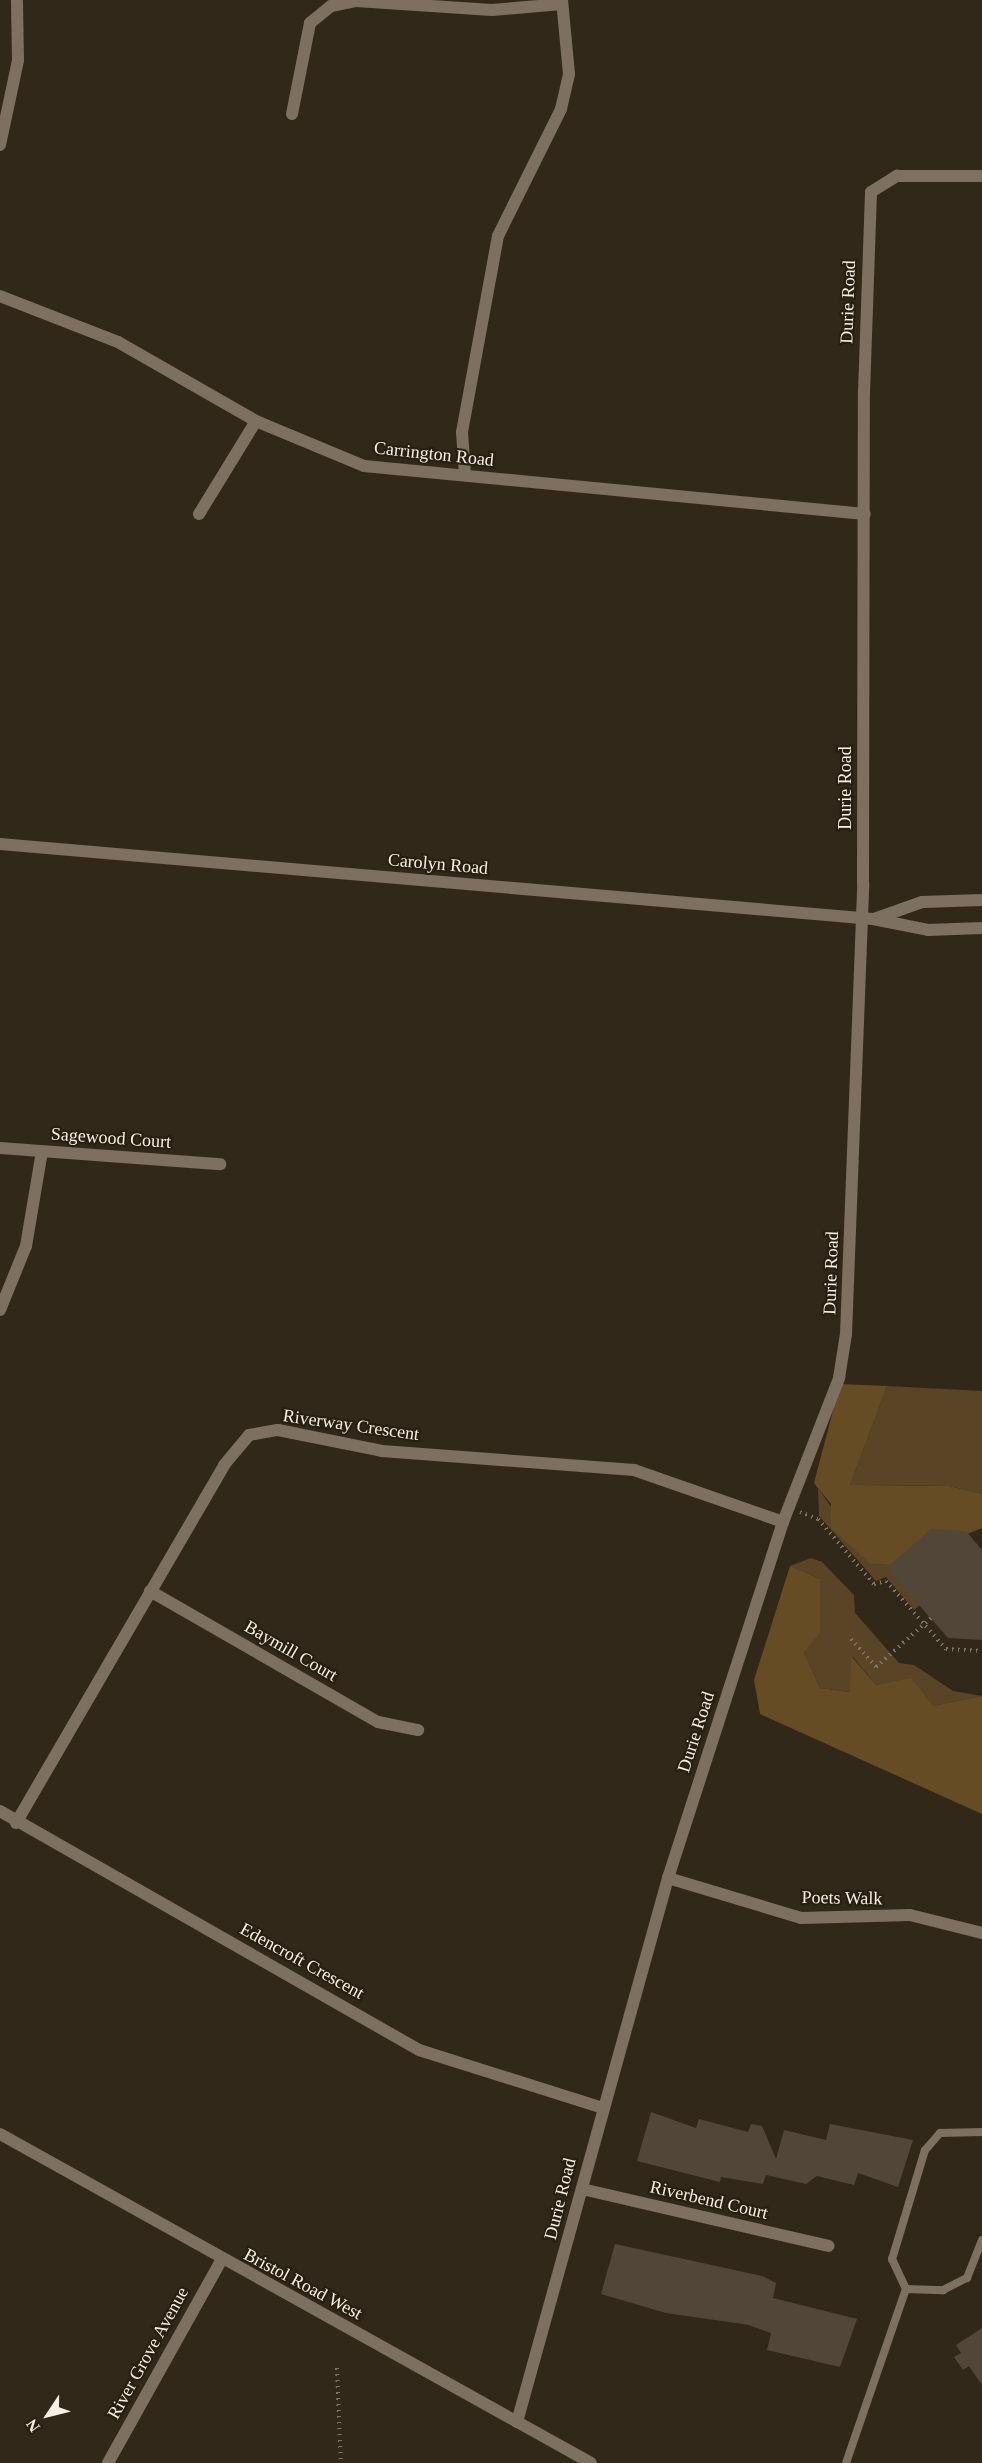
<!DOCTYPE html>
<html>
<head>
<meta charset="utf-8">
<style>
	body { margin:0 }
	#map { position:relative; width:982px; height:2463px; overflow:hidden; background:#32281a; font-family:Georgia,serif }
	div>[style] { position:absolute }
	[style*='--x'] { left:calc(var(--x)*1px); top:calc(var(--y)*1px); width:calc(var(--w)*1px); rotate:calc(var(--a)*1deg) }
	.green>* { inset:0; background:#594425 }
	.forest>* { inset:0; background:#664c25 }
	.building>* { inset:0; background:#514637 }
	.path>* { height:4px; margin-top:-2px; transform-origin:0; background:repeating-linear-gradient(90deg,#7c7467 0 1.5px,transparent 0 6px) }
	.service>* { height:8px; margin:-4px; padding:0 4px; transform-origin:4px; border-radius:4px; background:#7d7060 }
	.minor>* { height:12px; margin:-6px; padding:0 6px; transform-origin:6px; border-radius:6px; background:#7d7060 }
	.tertiary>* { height:12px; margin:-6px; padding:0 6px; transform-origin:6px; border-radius:6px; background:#7d7060 }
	span { translate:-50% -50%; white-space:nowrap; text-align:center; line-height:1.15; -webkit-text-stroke:4.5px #281f11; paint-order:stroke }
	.street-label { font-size:18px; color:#f6efe6 }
	.north { position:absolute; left:18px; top:2385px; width:60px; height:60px; -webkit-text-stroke:4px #281f11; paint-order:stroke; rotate:235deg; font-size:16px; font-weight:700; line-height:24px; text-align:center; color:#f6efe6 }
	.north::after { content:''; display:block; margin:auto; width:21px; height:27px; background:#f6efe6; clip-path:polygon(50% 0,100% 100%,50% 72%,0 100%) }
</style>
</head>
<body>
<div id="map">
	<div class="green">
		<div style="clip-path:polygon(887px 1386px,982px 1391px,982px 1494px,949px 1486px,850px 1485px)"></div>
		<div style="clip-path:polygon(818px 1488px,871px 1564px,890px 1565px,920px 1605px,914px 1610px,886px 1577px,876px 1581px,819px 1516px)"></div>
		<div style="clip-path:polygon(811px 1558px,822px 1562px,854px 1595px,855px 1613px,899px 1663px,914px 1665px,953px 1691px,982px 1696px,933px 1706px,911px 1679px,876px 1685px,852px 1656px,851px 1692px,820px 1688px,804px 1652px,820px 1579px,790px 1566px)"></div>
	</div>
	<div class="forest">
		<div style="clip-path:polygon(840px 1384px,887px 1386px,850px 1485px,949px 1486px,982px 1494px,982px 1528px,890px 1565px,871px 1564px,831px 1528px,831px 1504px,814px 1483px)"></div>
		<div style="clip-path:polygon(790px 1566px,820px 1579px,820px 1633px,804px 1652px,820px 1688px,850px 1692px,851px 1656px,876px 1685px,911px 1678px,933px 1706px,982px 1696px,982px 1814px,760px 1714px,754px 1680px)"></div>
	</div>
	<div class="building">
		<div style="clip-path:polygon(931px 1529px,966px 1531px,982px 1550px,982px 1640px,948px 1638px,890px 1572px,890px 1565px)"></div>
		<div style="clip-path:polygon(651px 2112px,696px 2128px,699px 2119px,748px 2132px,751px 2124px,762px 2126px,776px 2159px,784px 2130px,826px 2140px,830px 2124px,913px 2140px,898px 2187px,858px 2173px,854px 2185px,817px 2176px,806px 2184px,766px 2175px,763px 2184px,721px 2177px,720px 2182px,637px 2161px)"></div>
		<div style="clip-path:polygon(615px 2244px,762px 2276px,776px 2283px,773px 2298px,857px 2319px,840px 2367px,767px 2350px,771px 2333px,749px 2325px,666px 2313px,601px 2294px)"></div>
		<div style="clip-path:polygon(982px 2328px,982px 2385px,969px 2366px,963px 2370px,954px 2357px,961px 2353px,956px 2345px)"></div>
	</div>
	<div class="path">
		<div style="--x:800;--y:1512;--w:19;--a:21"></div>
		<div style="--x:818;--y:1519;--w:86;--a:49.3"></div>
		<div style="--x:874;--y:1584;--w:12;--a:-14"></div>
		<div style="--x:886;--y:1581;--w:91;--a:48.6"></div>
		<div style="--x:946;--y:1649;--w:36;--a:3"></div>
		<div style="--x:851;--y:1639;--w:38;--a:48"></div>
		<div style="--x:876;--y:1667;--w:74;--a:-41.7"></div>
		<div style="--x:337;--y:2368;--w:95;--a:87.6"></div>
	</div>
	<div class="service">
		<div style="--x:982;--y:2132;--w:42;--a:178.6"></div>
		<div style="--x:940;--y:2133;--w:23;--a:131"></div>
		<div style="--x:925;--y:2150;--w:114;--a:106.8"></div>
		<div style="--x:892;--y:2259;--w:33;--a:65"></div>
		<div style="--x:906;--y:2289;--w:37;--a:2"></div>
		<div style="--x:943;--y:2290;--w:27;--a:-27"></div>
		<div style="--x:967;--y:2278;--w:41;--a:-68.5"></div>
		<div style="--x:846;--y:2463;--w:184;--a:-71"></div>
	</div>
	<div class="minor">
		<div style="--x:292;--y:114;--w:93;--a:-78.8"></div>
		<div style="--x:310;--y:23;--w:27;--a:-39"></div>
		<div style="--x:331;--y:6;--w:25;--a:-11"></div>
		<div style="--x:356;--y:1;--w:136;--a:3.8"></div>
		<div style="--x:492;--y:10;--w:70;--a:-4.9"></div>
		<div style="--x:0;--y:145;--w:87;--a:-78"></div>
		<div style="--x:18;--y:60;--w:60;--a:-91"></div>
		<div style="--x:0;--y:296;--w:127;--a:21.3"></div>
		<div style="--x:118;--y:342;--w:159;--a:29.8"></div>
		<div style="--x:256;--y:421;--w:117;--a:22.6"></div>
		<div style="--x:364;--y:466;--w:503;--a:5.47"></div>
		<div style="--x:465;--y:475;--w:43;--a:-94"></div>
		<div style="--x:462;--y:432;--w:199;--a:-79.6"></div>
		<div style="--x:498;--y:236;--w:142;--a:-63.6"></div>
		<div style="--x:561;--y:109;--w:36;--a:-77"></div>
		<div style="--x:569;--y:74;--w:74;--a:-95.4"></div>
		<div style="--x:199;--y:514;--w:109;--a:-58.5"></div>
		<div style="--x:0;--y:844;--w:876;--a:4.91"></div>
		<div style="--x:873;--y:919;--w:56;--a:11.3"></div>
		<div style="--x:928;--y:930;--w:54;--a:-2.1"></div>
		<div style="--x:874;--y:919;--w:51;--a:-19.5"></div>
		<div style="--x:922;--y:902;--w:60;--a:-1.9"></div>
		<div style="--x:0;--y:1148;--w:221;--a:4.2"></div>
		<div style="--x:0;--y:1310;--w:69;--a:-67.9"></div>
		<div style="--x:26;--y:1246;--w:96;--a:-80.4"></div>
		<div style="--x:150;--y:1591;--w:263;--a:29.9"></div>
		<div style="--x:378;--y:1722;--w:41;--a:11.3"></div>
		<div style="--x:0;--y:1811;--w:482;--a:29.7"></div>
		<div style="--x:419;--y:2050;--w:190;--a:17.5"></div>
		<div style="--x:16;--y:1823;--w:414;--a:-59.8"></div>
		<div style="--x:224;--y:1465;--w:39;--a:-50"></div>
		<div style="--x:249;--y:1435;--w:29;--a:-10"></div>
		<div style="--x:278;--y:1430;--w:106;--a:11.4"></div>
		<div style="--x:382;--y:1451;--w:253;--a:4.3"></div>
		<div style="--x:634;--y:1470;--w:158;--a:19.2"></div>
		<div style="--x:668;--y:1878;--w:139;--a:16.7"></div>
		<div style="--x:801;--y:1918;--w:109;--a:-1.6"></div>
		<div style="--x:910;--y:1915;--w:74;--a:14"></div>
		<div style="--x:582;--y:2189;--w:253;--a:13"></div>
		<div style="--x:517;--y:2422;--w:565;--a:-74.49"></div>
		<div style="--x:668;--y:1878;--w:374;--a:-72.1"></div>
		<div style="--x:783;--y:1522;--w:155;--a:-68.7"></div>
		<div style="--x:839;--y:1378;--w:45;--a:-81"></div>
		<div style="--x:846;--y:1334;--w:451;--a:-87.8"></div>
		<div style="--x:863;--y:883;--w:490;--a:-89.9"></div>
		<div style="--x:864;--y:393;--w:201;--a:-88"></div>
		<div style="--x:871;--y:192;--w:31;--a:-32"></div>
		<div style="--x:897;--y:176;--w:85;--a:0"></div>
	</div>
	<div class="tertiary">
		<div style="--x:0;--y:2134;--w:676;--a:29.1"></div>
		<div style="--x:108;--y:2463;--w:231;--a:-60.8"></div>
	</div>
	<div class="street-label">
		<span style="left:848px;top:302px;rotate:-88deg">Durie Road</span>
		<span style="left:434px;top:454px;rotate:6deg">Carrington Road</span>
		<span style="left:845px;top:788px;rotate:-90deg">Durie Road</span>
		<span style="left:438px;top:864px;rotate:5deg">Carolyn Road</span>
		<span style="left:111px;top:1138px;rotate:4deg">Sagewood Court</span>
		<span style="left:831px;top:1273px;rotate:-88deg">Durie Road</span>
		<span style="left:351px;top:1425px;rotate:8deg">Riverway Crescent</span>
		<span style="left:291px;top:1651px;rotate:30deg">Baymill Court</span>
		<span style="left:696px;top:1732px;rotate:-72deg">Durie Road</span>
		<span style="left:842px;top:1898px;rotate:1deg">Poets Walk</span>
		<span style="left:302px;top:1961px;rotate:29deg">Edencroft Crescent</span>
		<span style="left:560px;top:2199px;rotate:-76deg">Durie Road</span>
		<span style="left:709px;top:2200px;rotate:13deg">Riverbend Court</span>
		<span style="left:303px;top:2284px;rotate:28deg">Bristol Road West</span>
		<span style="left:148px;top:2353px;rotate:-61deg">River Grove Avenue</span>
	</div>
	<div class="north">N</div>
</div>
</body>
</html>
